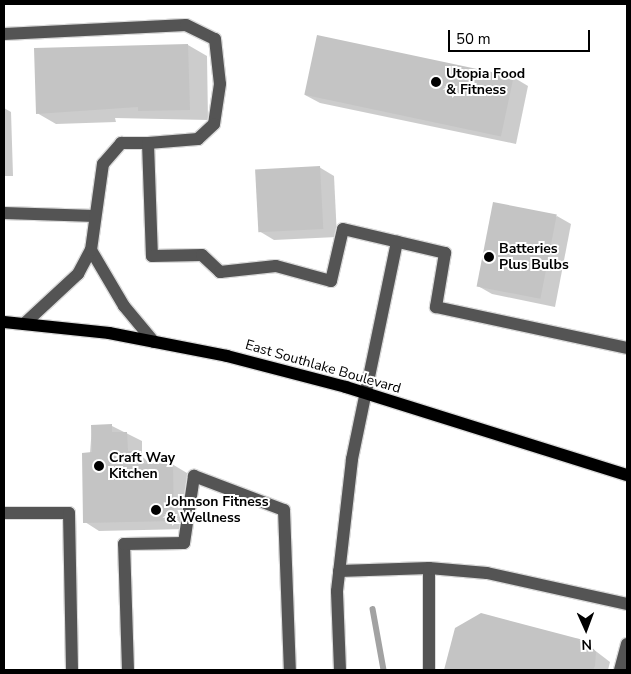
<!DOCTYPE html>
<html>
<head>
<meta charset="utf-8">
<style>
	body { margin:0 }
	#map { position:relative; width:631px; height:674px; overflow:hidden; background:#fff; font-family:"Nunito Sans",sans-serif }
	div>[style] { position:absolute }
	[style*='--x'] { left:calc(var(--x)*1px); top:calc(var(--y)*1px); width:calc(var(--w)*1px); rotate:calc(var(--a)*1deg) }
	.shadow>* { inset:0; background:#0003 }
	.stream>* { height:5.5px; margin:-2.75px; padding:0 2.75px; transform-origin:2.75px; border-radius:2.75px; background:#a2a2a2 }
	.building>* { inset:0; background:#c4c4c4; transform-origin:0 0 }
	.roads { filter:drop-shadow(1px 0 #dbdbdb) drop-shadow(-1px 0 #dbdbdb) drop-shadow(0 1px #dbdbdb) drop-shadow(0 -1px #dbdbdb) }
	.minor>* { height:12px; margin:-6px; padding:0 6px; transform-origin:6px; border-radius:6px; background:#545454 }
	.major>* { height:12px; margin:-6px; padding:0 6px; transform-origin:6px; border-radius:6px; background:#000 }
	.dots>* { width:14px; height:14px; translate:-50% -50%; box-sizing:border-box; border:2px solid #fff; border-radius:50% }
	span { translate:-50% -50%; white-space:nowrap; text-align:center; line-height:1.15; -webkit-text-stroke:4px #fff; paint-order:stroke }
	.poi-label { font-size:14px; color:#000; font-weight:700 }
	.left { translate:0 -50%; text-align:left }
	.street-label { font-size:14px; color:#000 }
	.frame { position:absolute; inset:0; border:5px solid #000; pointer-events:none }
	.north { position:absolute; left:561px; top:604px; width:50px; height:50px; -webkit-text-stroke:4px #fff; paint-order:stroke; rotate:178deg; font-size:14px; font-weight:700; line-height:20px; text-align:center; color:#000 }
	.north::after { content:''; display:block; margin:auto; width:18px; height:22px; background:#000; clip-path:polygon(50% 0,100% 100%,50% 72%,0 100%) }
	.scale { position:absolute; left:448px; top:30px; width:142px; height:22px; box-sizing:border-box; border:2px solid #000; border-top:0; padding-left:6px; font-size:15px; line-height:18px; white-space:nowrap; color:#000; -webkit-text-stroke:4px #fff; paint-order:stroke }
</style>
</head>
<body>
<div id="map">
	<div class="shadow">
		<div style="clip-path:polygon(188px 45px,207px 56px,208px 120px,115px 118px,116px 122px,56px 124px,37px 113px)"></div>
		<div style="clip-path:polygon(513px 77px,528px 86px,516px 144px,320px 103px,305px 95px)"></div>
		<div style="clip-path:polygon(4px 108px,11px 112px,13px 176px,4px 176px)"></div>
		<div style="clip-path:polygon(319px 167px,334px 176px,337px 237px,274px 240px,259px 231px)"></div>
		<div style="clip-path:polygon(557px 216px,571px 224px,555px 307px,492px 294px,478px 286px)"></div>
		<div style="clip-path:polygon(92px 426px,112px 426px,142px 441px,142px 456px,151px 465px,172px 464px,187px 473px,188px 529px,99px 531px,85px 522px)"></div>
		<div style="clip-path:polygon(456px 629px,580px 639px,610px 662px,608px 670px,445px 670px)"></div>
	</div>
	<div class="stream">
		<div style="--x:373;--y:609;--w:62;--a:79.8"></div>
	</div>
	<div class="building">
		<div style="left:317px;top:35px;width:201px;height:61px;rotate:12deg"></div>
		<div style="clip-path:polygon(188px 44px,190px 110px,138px 111px,138px 107px,36px 114px,34px 48px)"></div>
		<div style="left:320px;top:166px;width:63px;height:65px;rotate:87deg"></div>
		<div style="left:493px;top:202px;width:65px;height:86px;rotate:11deg"></div>
		<div style="clip-path:polygon(112px 424px,112px 432px,127px 432px,128px 451px,137px 451px,137px 464px,173px 463px,174px 521px,83px 523px,82px 453px,92px 452px,91px 425px)"></div>
		<div style="clip-path:polygon(481px 613px,587px 641px,596px 652px,595px 666px,593px 670px,444px 670px,455px 628px)"></div>
	</div>
	<div class="roads">
		<div class="minor">
			<div style="--x:4;--y:34;--w:182;--a:-2.8"></div>
			<div style="--x:186;--y:25;--w:32;--a:26"></div>
			<div style="--x:215;--y:39;--w:45;--a:83.7"></div>
			<div style="--x:220;--y:84;--w:40;--a:98.5"></div>
			<div style="--x:214;--y:124;--w:22;--a:137"></div>
			<div style="--x:198;--y:139;--w:50;--a:175.4"></div>
			<div style="--x:4;--y:213;--w:91;--a:1.9"></div>
			<div style="--x:91;--y:250;--w:65;--a:59.5"></div>
			<div style="--x:124;--y:306;--w:47;--a:50.2"></div>
			<div style="--x:24;--y:324;--w:74;--a:-42.8"></div>
			<div style="--x:78;--y:274;--w:27;--a:-62"></div>
			<div style="--x:91;--y:250;--w:87;--a:-82.1"></div>
			<div style="--x:103;--y:164;--w:28;--a:-49"></div>
			<div style="--x:121;--y:143;--w:27;--a:0"></div>
			<div style="--x:148;--y:143;--w:113;--a:88"></div>
			<div style="--x:152;--y:256;--w:50;--a:-1.1"></div>
			<div style="--x:202;--y:255;--w:25;--a:43"></div>
			<div style="--x:220;--y:272;--w:56;--a:-6.1"></div>
			<div style="--x:276;--y:266;--w:57;--a:15.3"></div>
			<div style="--x:331;--y:281;--w:53;--a:-77"></div>
			<div style="--x:343;--y:229;--w:105;--a:13.2"></div>
			<div style="--x:445;--y:253;--w:55;--a:99.5"></div>
			<div style="--x:436;--y:307;--w:195;--a:12.1"></div>
			<div style="--x:4;--y:513;--w:65;--a:0"></div>
			<div style="--x:69;--y:513;--w:157;--a:88.9"></div>
			<div style="--x:339;--y:571;--w:90;--a:-1.9"></div>
			<div style="--x:128;--y:670;--w:126;--a:-91.8"></div>
			<div style="--x:124;--y:544;--w:60;--a:-1"></div>
			<div style="--x:184;--y:543;--w:68;--a:-81.5"></div>
			<div style="--x:194;--y:476;--w:96;--a:20.7"></div>
			<div style="--x:284;--y:510;--w:160;--a:87.9"></div>
			<div style="--x:340;--y:670;--w:79;--a:-92.2"></div>
			<div style="--x:337;--y:591;--w:133;--a:-83.5"></div>
			<div style="--x:352;--y:459;--w:222;--a:-78.3"></div>
			<div style="--x:429;--y:670;--w:102;--a:-90"></div>
			<div style="--x:429;--y:568;--w:58;--a:4.9"></div>
			<div style="--x:487;--y:573;--w:143;--a:12.5"></div>
			<div style="--x:620;--y:670;--w:27;--a:-75"></div>
		</div>
		<div class="major">
			<div style="--x:4;--y:322;--w:106;--a:6"></div>
			<div style="--x:109;--y:333;--w:120;--a:11"></div>
			<div style="--x:227;--y:356;--w:123;--a:14.6"></div>
			<div style="--x:346;--y:387;--w:294;--a:17.4"></div>
		</div>
	</div>
	<div class="dots">
		<div style="left:436px;top:82px;background:#000"></div>
		<div style="left:489px;top:257px;background:#000"></div>
		<div style="left:99px;top:466px;background:#000"></div>
		<div style="left:156px;top:510px;background:#000"></div>
	</div>
	<div class="poi-label">
		<span class="left" style="left:446px;top:82px">Utopia Food<br>&amp; Fitness</span>
		<span class="left" style="left:499px;top:257px">Batteries<br>Plus Bulbs</span>
		<span class="left" style="left:109px;top:466px">Craft Way<br>Kitchen</span>
		<span class="left" style="left:166px;top:510px">Johnson Fitness<br>&amp; Wellness</span>
	</div>
	<div class="street-label">
		<span style="left:323px;top:367px;rotate:16deg">East Southlake Boulevard</span>
	</div>
	<div class="frame"></div>
	<div class="north">N</div>
	<div class="scale">50 m</div>
</div>
</body>
</html>
